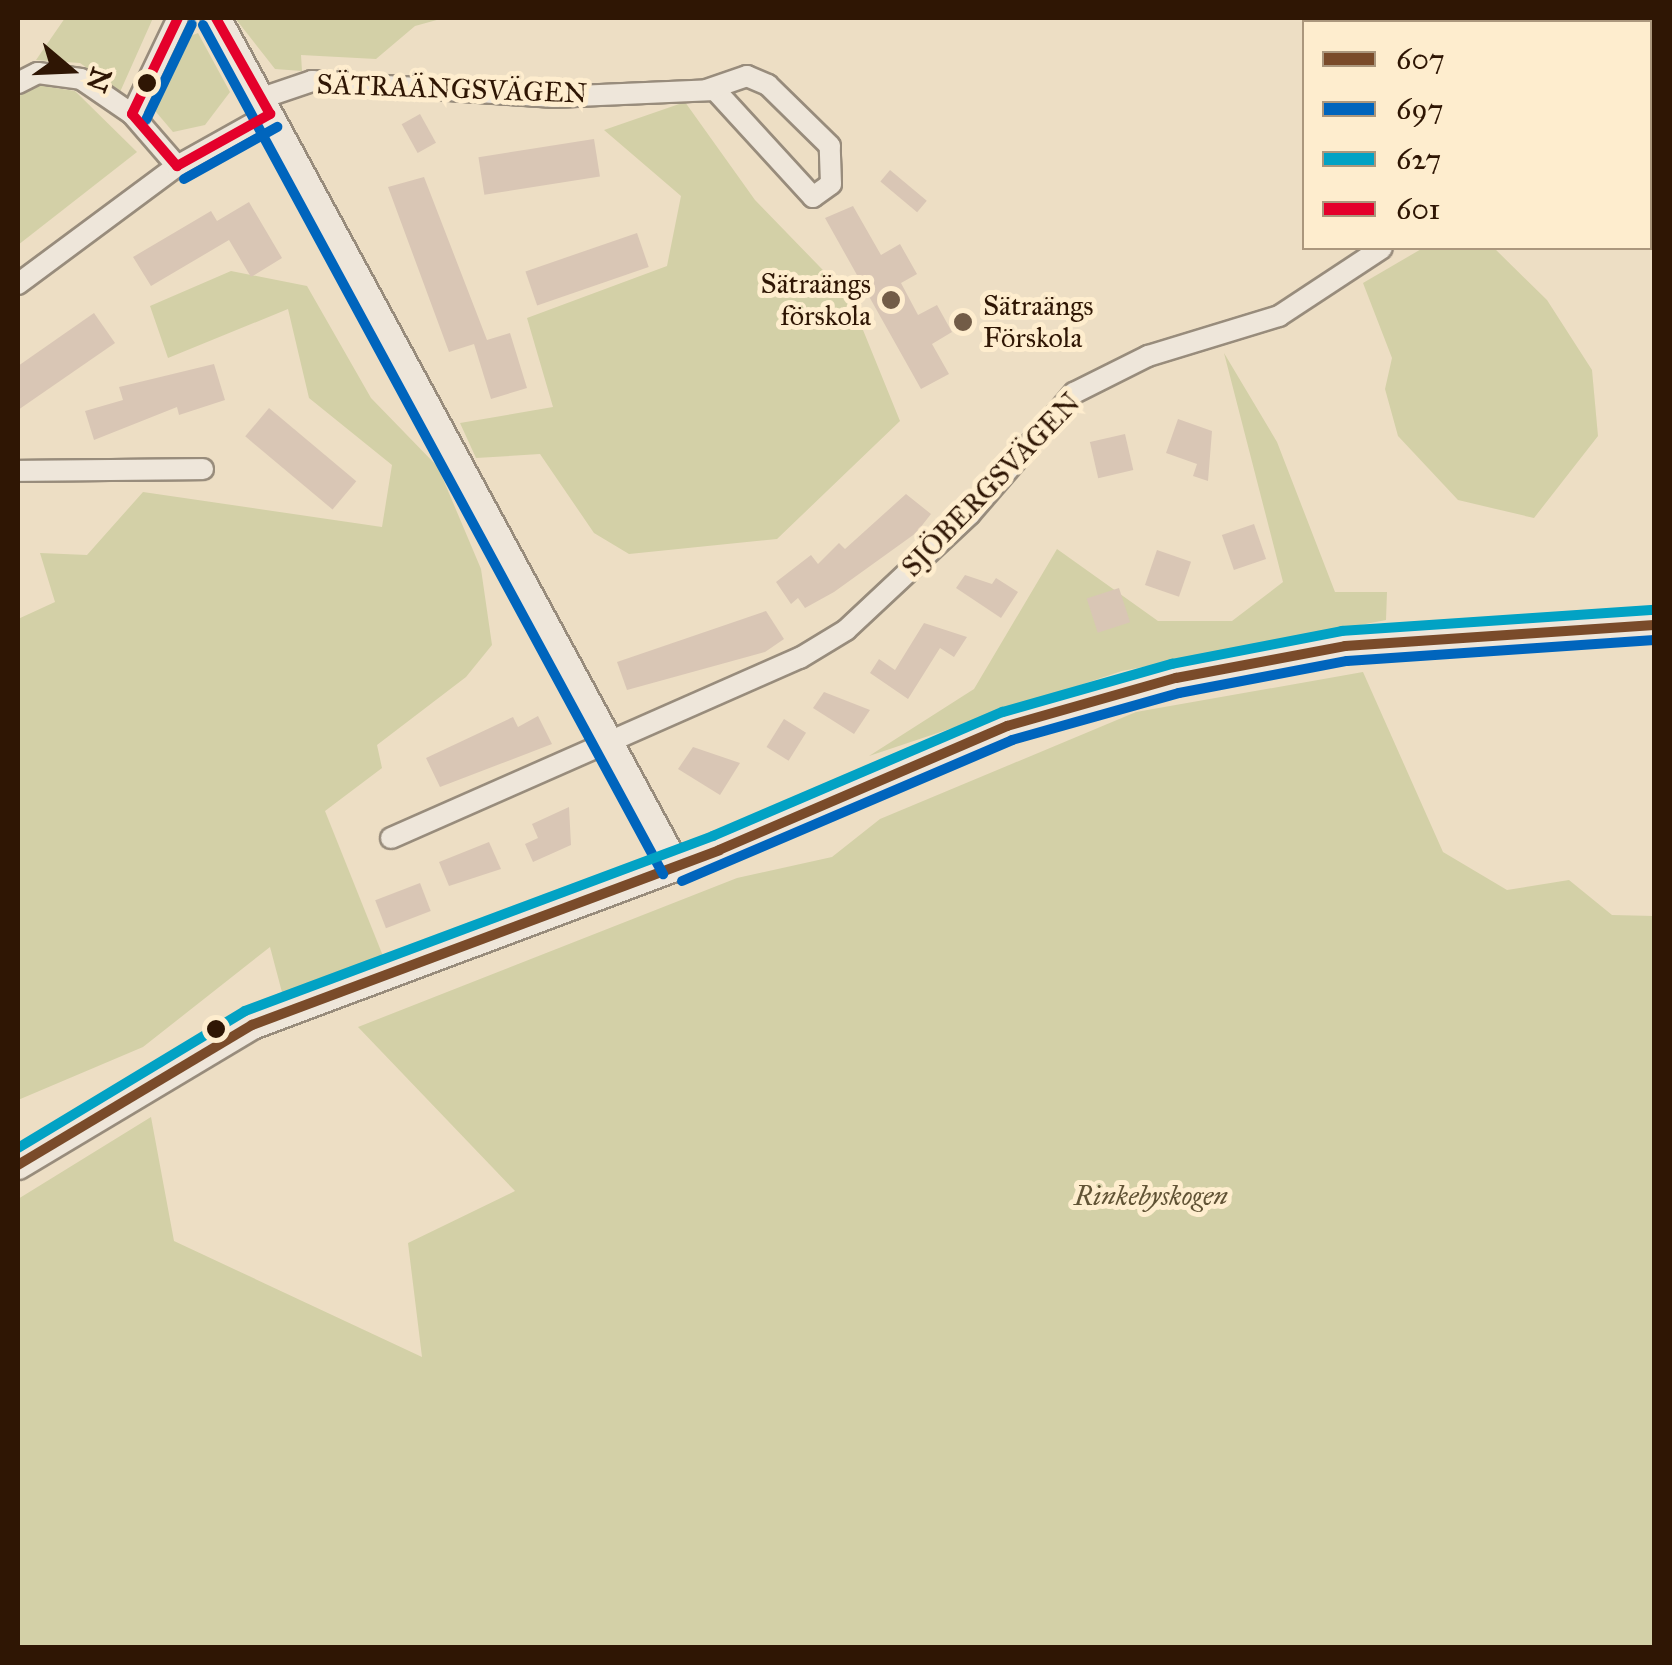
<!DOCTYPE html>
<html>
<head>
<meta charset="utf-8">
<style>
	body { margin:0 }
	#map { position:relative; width:1672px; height:1665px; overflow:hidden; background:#eddec4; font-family:"IM FELL Great Primer",serif }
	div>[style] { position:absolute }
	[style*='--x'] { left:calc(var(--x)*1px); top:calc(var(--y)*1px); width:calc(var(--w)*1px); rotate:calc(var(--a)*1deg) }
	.green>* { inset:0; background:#d3d0a7 }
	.building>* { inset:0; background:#d9c6b5; transform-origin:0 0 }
	.roads { filter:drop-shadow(2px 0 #988c7c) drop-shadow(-2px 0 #988c7c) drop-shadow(0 2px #988c7c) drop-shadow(0 -2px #988c7c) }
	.street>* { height:20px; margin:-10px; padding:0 10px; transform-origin:10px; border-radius:10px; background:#eee6da }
	.secondary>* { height:28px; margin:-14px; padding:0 14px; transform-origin:14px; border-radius:14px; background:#eee6da }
	.bus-1>* { height:10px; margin:-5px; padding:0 5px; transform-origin:5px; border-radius:5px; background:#7a4b2a }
	.bus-2>* { height:10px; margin:-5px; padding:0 5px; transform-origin:5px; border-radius:5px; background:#0065bd }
	.bus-3>* { height:10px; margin:-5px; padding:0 5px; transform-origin:5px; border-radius:5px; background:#02a2c4 }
	.bus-4>* { height:10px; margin:-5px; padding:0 5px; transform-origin:5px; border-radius:5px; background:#e4002b }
	.dots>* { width:28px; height:28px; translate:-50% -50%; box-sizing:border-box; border:5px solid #feedce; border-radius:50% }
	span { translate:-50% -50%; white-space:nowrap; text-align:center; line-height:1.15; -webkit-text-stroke:10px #feedce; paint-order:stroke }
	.street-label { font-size:28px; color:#2f1604 }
	.poi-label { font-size:28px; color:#2f1604 }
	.right { translate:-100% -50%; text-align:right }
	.left { translate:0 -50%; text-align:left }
	.park-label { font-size:28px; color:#615335; font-style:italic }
	.frame { position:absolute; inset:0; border:20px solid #2f1604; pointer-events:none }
	.legend { position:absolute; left:1302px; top:20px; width:350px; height:230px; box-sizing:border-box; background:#feedce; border:2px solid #ab977d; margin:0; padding:12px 18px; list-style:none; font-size:30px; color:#2f1604 }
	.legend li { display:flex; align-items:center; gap:20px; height:50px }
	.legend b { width:50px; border:2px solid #ab977d }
	.north { position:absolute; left:20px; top:20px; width:100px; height:100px; -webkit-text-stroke:8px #feedce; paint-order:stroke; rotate:109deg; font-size:28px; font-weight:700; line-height:40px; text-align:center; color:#2f1604 }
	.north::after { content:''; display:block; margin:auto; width:35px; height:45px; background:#2f1604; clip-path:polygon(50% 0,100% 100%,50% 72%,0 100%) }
</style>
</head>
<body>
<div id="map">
	<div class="green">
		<div style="clip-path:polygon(65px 18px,153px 18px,120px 92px,80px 63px,36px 60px)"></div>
		<div style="clip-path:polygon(235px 18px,444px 18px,415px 26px,376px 59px,301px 55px,302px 71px,275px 69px)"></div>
		<div style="clip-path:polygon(198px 33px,230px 92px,205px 125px,173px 132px,151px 106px,180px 40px)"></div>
		<div style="clip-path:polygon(37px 85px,75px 91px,137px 152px,18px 245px,18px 95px)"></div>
		<div style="clip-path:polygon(685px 102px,755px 200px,850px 298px,900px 421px,777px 539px,629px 554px,594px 533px,540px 454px,476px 458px,460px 423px,553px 407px,527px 318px,667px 266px,681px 196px,604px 130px)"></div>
		<div style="clip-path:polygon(1423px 248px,1494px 248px,1547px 300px,1592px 370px,1598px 436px,1534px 518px,1458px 500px,1398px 436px,1385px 389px,1392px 358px,1363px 283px)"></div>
		<div style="clip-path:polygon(231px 271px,307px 286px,371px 398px,438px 467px,481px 569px,492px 645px,466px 677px,377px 745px,382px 768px,325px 811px,383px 956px,283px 996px,270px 947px,143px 1047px,18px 1100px,18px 619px,55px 602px,40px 553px,87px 555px,143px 492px,382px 527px,392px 465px,309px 398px,288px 309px,168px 358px,150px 306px)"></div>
		<div style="clip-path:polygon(1224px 353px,1277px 442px,1335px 592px,1387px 592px,1386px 620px,1122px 671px,869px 756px,974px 689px,1057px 549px,1158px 621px,1232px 621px,1283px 582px)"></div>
		<div style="clip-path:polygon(1363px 672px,1443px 852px,1507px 890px,1569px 880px,1612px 915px,1654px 916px,1654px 1647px,18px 1647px,18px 1199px,151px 1117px,174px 1241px,422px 1357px,408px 1243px,515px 1191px,358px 1027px,737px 878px,832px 857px,880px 819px,1136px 712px)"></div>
	</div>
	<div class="building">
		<div style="left:420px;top:114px;width:33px;height:21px;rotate:61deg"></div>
		<div style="left:594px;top:139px;width:38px;height:117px;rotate:81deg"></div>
		<div style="left:890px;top:170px;width:48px;height:15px;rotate:40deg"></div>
		<div style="clip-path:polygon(424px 177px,487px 340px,510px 333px,527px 388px,491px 399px,474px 344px,449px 352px,388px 187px)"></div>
		<div style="clip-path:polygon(249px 202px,282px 258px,251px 277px,229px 240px,151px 286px,133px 257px,211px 211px,217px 221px)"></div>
		<div style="clip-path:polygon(853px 206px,881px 255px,900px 244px,917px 274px,901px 283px,918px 315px,937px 305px,952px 332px,932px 344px,949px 374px,921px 389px,825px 218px)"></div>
		<div style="left:637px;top:233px;width:36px;height:118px;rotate:71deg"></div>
		<div style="clip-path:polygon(94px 313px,115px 343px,18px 410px,18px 366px)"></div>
		<div style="clip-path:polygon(214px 364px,225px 400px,179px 415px,177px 407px,94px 440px,85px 411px,123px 400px,119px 387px)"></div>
		<div style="left:269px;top:408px;width:114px;height:37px;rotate:40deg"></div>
		<div style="clip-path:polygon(1178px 419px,1212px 431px,1208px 481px,1193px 476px,1197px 464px,1166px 453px)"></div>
		<div style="left:1125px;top:434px;width:37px;height:36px;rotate:77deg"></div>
		<div style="clip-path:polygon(906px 494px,931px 514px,916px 533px,834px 592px,805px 608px,798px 598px,791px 604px,776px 582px,811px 555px,818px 564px,839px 543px,845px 549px)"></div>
		<div style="left:1254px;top:524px;width:37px;height:34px;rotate:71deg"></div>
		<div style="left:1157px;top:550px;width:36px;height:37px;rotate:19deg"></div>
		<div style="clip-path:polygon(965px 575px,992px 584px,996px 578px,1018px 592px,1001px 618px,956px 588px)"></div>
		<div style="left:1119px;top:588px;width:36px;height:34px;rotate:72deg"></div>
		<div style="clip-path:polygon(766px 611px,784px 639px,765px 652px,627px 690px,617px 662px)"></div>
		<div style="clip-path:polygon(924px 623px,967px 637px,954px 657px,940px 648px,908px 699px,870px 673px,879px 659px,895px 670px)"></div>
		<div style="clip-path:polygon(824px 692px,870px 710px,854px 734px,813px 708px)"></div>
		<div style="clip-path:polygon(538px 716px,552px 744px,440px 787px,426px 758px,513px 717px,518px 727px)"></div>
		<div style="left:784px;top:719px;width:26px;height:33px;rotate:32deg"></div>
		<div style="clip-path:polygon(693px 747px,740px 763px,720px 795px,678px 769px)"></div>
		<div style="clip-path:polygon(569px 807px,571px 845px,533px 862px,525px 844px,538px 838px,532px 824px)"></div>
		<div style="clip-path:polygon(489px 842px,501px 869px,449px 886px,439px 862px)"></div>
		<div style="left:420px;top:883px;width:30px;height:48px;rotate:69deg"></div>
	</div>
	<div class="roads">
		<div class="street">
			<div style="--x:18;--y:83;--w:22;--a:-27"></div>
			<div style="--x:38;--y:73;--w:43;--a:7.9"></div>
			<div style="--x:81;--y:79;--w:62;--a:34.5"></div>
			<div style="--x:132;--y:114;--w:69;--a:49.1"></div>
			<div style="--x:262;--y:98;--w:53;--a:-18.8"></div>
			<div style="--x:312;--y:81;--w:243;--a:3.8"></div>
			<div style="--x:554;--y:97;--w:161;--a:-2.5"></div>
			<div style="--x:715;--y:90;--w:145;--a:47.5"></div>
			<div style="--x:813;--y:197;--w:22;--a:-36"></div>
			<div style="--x:831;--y:184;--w:38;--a:-92"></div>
			<div style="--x:830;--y:146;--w:87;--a:-135.5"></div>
			<div style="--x:768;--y:85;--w:23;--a:-157"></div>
			<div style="--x:747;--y:76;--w:43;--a:161.1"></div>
			<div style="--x:132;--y:114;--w:106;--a:-64.4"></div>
			<div style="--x:1650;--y:184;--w:4;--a:0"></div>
			<div style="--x:18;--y:284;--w:198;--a:-36.6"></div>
			<div style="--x:177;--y:166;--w:107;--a:-29.2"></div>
			<div style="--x:18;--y:471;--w:185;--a:-0.6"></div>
			<div style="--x:391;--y:838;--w:447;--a:-23.8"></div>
			<div style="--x:800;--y:658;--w:54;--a:-31.3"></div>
			<div style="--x:846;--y:630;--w:170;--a:-43.1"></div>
			<div style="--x:970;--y:514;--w:160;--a:-49.3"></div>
			<div style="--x:1074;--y:393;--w:83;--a:-26.6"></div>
			<div style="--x:1148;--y:356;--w:137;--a:-17"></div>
			<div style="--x:1279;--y:316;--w:123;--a:-33.4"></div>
		</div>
		<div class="secondary">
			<div style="--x:216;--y:18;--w:966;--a:61.55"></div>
			<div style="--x:18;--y:1165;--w:273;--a:-30.9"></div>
			<div style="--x:252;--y:1025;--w:499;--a:-20.5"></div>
			<div style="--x:719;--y:850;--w:314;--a:-23.3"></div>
			<div style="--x:1007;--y:726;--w:176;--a:-15.9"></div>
			<div style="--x:1176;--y:678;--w:172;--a:-10.7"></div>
			<div style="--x:1345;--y:646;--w:310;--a:-3.9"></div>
		</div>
	</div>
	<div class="bus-1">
		<div style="--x:18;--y:1165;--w:273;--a:-30.9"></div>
		<div style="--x:252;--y:1025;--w:499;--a:-20.5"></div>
		<div style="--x:719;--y:850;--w:314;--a:-23.3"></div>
		<div style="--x:1007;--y:726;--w:176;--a:-15.9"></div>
		<div style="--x:1176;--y:678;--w:172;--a:-10.7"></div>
		<div style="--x:1345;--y:646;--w:310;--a:-3.9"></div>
	</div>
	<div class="bus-2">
		<div style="--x:203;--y:25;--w:966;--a:61.55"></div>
		<div style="--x:146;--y:120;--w:106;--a:-64.4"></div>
		<div style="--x:184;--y:179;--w:107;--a:-29.2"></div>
		<div style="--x:682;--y:881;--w:359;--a:-23.1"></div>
		<div style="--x:1012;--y:740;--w:173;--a:-15.7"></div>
		<div style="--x:1179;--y:693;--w:171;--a:-10.8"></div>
		<div style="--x:1347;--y:661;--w:308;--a:-3.9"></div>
	</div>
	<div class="bus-3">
		<div style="--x:18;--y:1148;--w:265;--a:-31.1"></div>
		<div style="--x:245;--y:1011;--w:500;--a:-20.5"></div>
		<div style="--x:713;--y:836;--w:315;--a:-23.2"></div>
		<div style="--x:1003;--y:712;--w:176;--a:-15.9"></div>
		<div style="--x:1172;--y:664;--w:173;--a:-11"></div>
		<div style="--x:1342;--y:631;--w:312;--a:-3.9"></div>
	</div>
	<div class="bus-4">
		<div style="--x:132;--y:114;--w:69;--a:49.1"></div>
		<div style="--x:177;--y:166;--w:107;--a:-29.2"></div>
		<div style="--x:270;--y:114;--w:110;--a:-119.4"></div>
		<div style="--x:132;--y:114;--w:106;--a:-64.4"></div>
	</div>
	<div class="dots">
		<div style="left:147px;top:83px;background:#2f1604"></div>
		<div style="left:891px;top:300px;background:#725c47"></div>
		<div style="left:963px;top:322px;background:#725c47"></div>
		<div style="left:216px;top:1029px;background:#2f1604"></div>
	</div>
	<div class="street-label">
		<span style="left:452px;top:89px;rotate:2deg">SÄTRAÄNGSVÄGEN</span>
		<span style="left:991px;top:485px;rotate:-46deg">SJÖBERGSVÄGEN</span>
	</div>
	<div class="poi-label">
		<span class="right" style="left:871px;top:300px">Sätraängs<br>förskola</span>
		<span class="left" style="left:983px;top:322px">Sätraängs<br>Förskola</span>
	</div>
	<div class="park-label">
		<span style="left:1151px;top:1196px">Rinkebyskogen</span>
	</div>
	<div class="frame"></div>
	<ul class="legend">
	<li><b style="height:12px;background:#7a4b2a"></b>607</li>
	<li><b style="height:12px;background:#0065bd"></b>697</li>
	<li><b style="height:12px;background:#02a2c4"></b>627</li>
	<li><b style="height:12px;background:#e4002b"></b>601</li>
	</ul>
	<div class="north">N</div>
</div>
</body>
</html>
